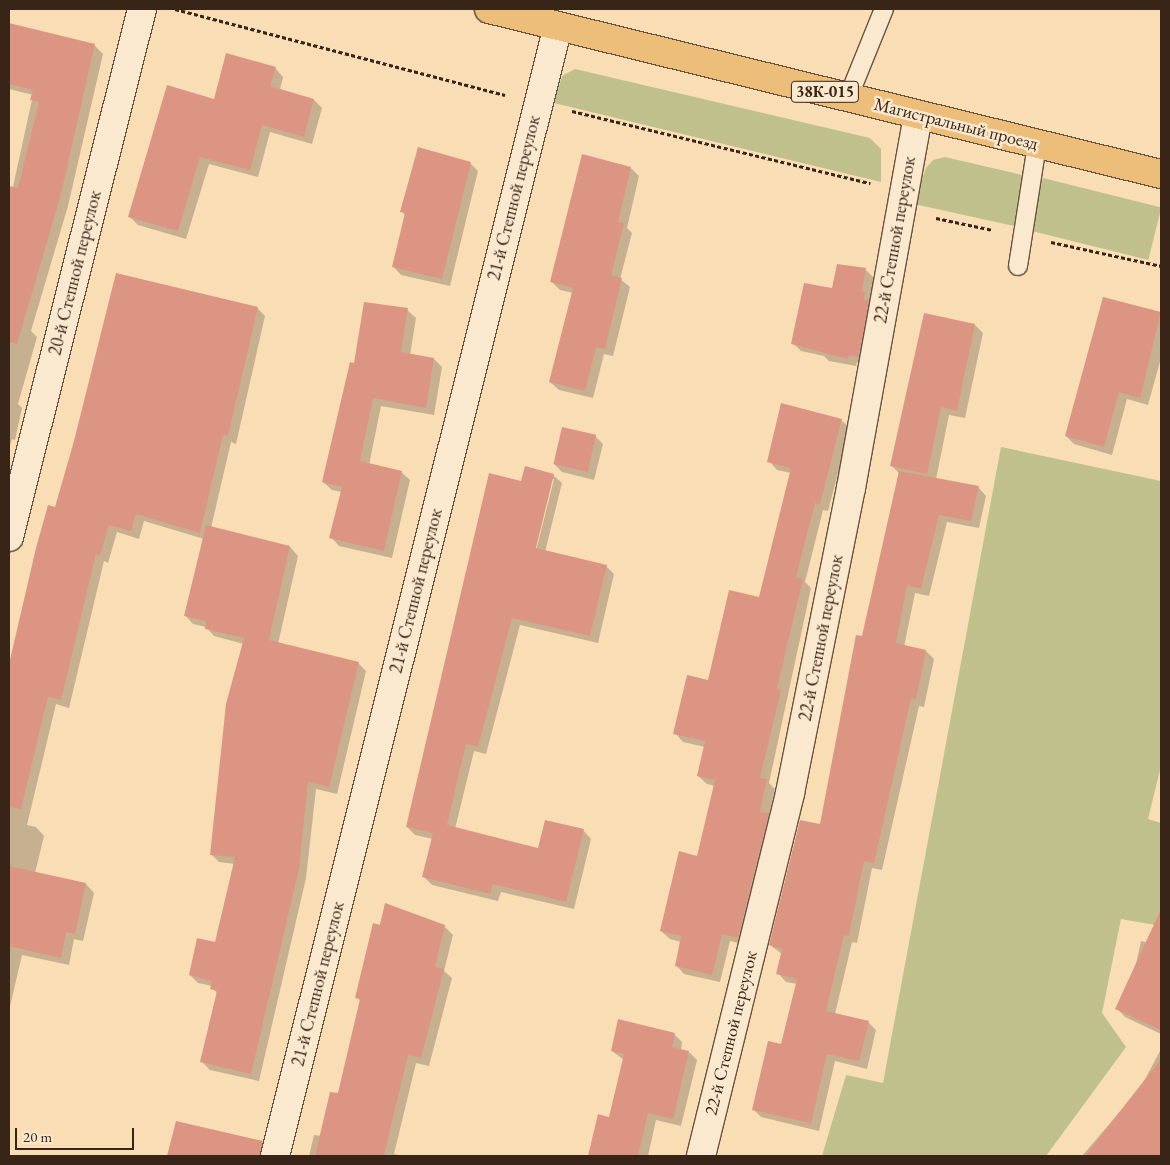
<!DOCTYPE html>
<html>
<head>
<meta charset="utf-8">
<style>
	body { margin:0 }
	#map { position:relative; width:1170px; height:1165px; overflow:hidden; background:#f9ddb5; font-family:"EB Garamond",serif }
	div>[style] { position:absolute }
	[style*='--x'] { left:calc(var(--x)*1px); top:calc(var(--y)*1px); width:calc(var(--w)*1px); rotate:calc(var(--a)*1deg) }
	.green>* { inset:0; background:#bfc08c; transform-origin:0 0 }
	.shadow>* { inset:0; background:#0003 }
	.building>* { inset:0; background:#dd9583; transform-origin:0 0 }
	.path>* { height:3px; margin-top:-1.5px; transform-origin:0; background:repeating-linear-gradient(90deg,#382518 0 4px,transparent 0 6.5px) }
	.roads { filter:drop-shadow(1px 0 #68533f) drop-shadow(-1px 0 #68533f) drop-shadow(0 1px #68533f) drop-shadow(0 -1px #68533f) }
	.lane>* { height:18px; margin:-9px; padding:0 9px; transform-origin:9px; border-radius:9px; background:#fbe9cf }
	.street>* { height:28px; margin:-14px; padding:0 14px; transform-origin:14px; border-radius:14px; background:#fbe9cf }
	.primary>* { height:28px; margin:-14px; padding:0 14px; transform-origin:14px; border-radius:14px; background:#ecbe7a }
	span { translate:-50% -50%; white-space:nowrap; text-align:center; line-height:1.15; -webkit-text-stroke:5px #fbe9cf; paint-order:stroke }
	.shield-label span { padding:1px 4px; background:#fbe9cf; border:1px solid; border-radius:4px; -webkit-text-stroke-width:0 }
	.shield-label { font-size:16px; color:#382518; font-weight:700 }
	.street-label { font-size:18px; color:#382518 }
	.frame { position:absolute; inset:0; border:10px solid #382518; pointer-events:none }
	.scale { position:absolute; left:15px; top:1128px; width:119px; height:22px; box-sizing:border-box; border:2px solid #382518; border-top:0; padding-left:6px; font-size:15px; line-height:18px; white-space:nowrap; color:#382518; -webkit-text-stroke:4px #fbe9cf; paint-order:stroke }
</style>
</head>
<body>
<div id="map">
	<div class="green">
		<div style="clip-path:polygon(575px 69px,870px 138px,881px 149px,881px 182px,554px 103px,562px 76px)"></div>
		<div style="clip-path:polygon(945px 157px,1022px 175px,1014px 226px,914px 204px,926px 168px,933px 160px)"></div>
		<div style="left:1043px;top:178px;width:122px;height:54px;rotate:14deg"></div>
		<div style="clip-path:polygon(1001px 447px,1161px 481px,1161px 766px,1148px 819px,1161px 823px,1161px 926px,1121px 919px,1102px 1013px,1126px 1047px,1046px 1156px,822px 1156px,846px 1075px,883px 1083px)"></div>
	</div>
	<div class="shadow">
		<div style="clip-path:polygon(9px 25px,95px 46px,103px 54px,68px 206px,31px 331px,37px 337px,18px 404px,22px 408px,15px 440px,12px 439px,9px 449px,9px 205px,33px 95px,9px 89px)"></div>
		<div style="clip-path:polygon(275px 68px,283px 77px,280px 90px,314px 100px,322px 108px,312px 144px,270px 132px,258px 177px,209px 164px,186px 239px,138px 225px,129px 216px,215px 100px)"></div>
		<div style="clip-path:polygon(470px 163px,478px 171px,450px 286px,401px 275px,393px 266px,406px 216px,402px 212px)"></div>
		<div style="clip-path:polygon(631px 168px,639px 176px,627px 228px,632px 233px,620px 279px,630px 287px,613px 356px,604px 354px,593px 398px,559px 390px,550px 382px,573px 293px,560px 290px,552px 282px)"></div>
		<div style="clip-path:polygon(838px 265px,866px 270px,874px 278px,866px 364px,857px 362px,856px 366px,829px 361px,824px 356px,801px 351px,793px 343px,833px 290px)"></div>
		<div style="clip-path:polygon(1104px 298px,1161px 314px,1161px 358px,1148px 405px,1127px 399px,1112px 455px,1074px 444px,1066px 436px)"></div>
		<div style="clip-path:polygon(257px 308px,265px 316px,236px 444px,231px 442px,211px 528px,290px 547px,298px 556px,278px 644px,358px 663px,366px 671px,337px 794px,316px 789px,306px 878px,259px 1081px,210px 1070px,202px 1062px,218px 995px,212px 986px,198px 983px,190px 975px,216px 944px,235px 864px,219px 862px,211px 854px,244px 644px,214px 636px,206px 627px,193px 624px,185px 615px,204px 539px,144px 521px,139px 539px,117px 532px,108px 563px,104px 561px,69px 708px,56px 704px,27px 825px,36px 827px,44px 836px,35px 873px,86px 884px,94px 893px,83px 941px,74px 939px,69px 965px,22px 955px,9px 1011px,9px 664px,56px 509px)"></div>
		<div style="clip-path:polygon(407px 310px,416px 318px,410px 355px,434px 359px,442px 367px,434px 415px,381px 406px,369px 465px,401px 472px,410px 480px,392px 558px,339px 546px,331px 537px,342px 492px,332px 490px,323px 482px,355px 365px)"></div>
		<div style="clip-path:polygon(925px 315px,975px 325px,983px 333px,965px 418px,949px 415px,936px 479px,978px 487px,986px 496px,979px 528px,947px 522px,929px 596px,915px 593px,904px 647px,926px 651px,934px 659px,924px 707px,919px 706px,882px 870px,872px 868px,857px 943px,852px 942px,835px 1014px,868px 1022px,876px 1030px,867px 1069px,835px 1061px,819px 1131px,761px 1117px,753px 1109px,782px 1046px,797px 984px,786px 982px,778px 973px,782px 954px,770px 945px,821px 826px,899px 473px,892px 466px)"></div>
		<div style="clip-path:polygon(841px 420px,850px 428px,828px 511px,823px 510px,805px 582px,811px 588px,769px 783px,775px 789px,769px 815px,776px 823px,746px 945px,730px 941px,720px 982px,684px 974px,676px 965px,681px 942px,670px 939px,661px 931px,698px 857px,715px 786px,707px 784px,698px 776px,705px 747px,683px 742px,675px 733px,760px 598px,791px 473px,777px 470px,769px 461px)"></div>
		<div style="clip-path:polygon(595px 436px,603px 444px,594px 480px,562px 472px,554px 464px)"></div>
		<div style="clip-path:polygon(evenodd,553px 475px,562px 483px,545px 552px,606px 566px,614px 574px,598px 643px,520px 625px,486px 754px,474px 751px,455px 829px,539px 849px,583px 830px,591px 839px,574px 909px,501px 892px,498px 901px,432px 885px,424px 877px,433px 839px,415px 835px,407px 827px,522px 482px,553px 475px,552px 479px,554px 479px,535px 555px,533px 554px,552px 479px)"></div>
		<div style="clip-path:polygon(386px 905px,445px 927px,453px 935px,444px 971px,452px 978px,429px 1066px,416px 1063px,394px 1154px,405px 1156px,309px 1156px,314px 1135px,321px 1136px,339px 1095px,361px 1002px,357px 997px)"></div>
		<div style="clip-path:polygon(1141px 941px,1161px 946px,1161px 1034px,1125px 1017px,1117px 1008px,1135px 969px)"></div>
		<div style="clip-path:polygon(674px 1034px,682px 1042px,681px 1050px,689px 1052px,697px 1060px,681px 1126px,656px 1120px,648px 1156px,590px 1156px,599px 1115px,610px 1118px,624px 1060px,612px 1051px)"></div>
		<div style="clip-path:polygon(1161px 1049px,1161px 1156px,1082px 1156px,1141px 1087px)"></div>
		<div style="clip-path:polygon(177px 1122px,241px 1144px,238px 1156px,169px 1156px)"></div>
	</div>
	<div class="building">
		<div style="clip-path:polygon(9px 23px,95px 44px,60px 198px,17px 344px,9px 342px,9px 186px,18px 188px,39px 102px,30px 100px,33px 90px,9px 84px)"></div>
		<div style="clip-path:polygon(226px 53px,276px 67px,270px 86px,314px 99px,304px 137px,262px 125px,250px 170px,200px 157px,178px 231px,128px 217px,167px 85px,214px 99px)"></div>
		<div style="clip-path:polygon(418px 147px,471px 162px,442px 279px,392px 267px,405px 213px,400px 212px)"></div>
		<div style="clip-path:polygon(582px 154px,631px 167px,618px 222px,624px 223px,611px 275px,622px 278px,605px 349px,596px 347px,585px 391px,549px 382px,573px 288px,550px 282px)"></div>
		<div style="clip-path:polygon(837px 264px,866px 268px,862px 291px,865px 292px,864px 300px,869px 301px,861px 346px,858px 357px,849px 355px,848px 359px,791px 344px,804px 283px,832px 288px)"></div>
		<div style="clip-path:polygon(116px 273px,258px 307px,228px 436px,223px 435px,200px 533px,136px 514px,131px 531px,109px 525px,100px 555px,96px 554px,61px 700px,48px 697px,21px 809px,9px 807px,9px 664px,36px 548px,48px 505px,55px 507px,74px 441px)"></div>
		<div style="clip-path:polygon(1103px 297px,1161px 312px,1140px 398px,1119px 392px,1104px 447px,1065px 436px)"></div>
		<div style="clip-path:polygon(364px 302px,408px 308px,401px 352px,434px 358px,426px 408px,373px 398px,360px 461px,402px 471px,384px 551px,329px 538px,342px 487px,322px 482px,350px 362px,354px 363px)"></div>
		<div style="clip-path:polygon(924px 313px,975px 324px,957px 411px,941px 407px,927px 474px,890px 466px)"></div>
		<div style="clip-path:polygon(781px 403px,842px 419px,820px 504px,815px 503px,796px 577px,803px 579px,777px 688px,781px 690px,760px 778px,767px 779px,760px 812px,769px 813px,738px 938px,722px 934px,712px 975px,675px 966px,681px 936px,660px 931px,679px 851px,697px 856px,715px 780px,697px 776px,705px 741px,673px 734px,687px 675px,708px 680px,729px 590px,759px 597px,791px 468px,767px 462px)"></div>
		<div style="left:562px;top:427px;width:35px;height:38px;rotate:13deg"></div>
		<div style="clip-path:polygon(525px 466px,554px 474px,536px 548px,607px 565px,590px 636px,512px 618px,478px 747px,466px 744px,447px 825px,538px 848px,545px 820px,584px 829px,566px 902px,493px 884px,490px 894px,422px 877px,433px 833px,406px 827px,489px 473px,521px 481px)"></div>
		<div style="clip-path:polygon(899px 471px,979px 486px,971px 521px,939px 515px,921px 588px,907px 586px,896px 643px,926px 650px,916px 699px,911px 698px,874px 863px,864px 861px,849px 936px,844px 935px,826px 1011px,869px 1021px,859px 1061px,827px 1054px,811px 1123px,752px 1110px,768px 1041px,781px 1044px,797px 979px,776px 974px,782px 949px,769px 945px,800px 820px,820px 824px,856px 635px,862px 636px)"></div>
		<div style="clip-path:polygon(206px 525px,290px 546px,269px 640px,359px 662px,329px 787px,308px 782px,299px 869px,251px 1074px,200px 1062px,217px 991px,210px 989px,212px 981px,189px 975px,197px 938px,215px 942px,235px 857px,210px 855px,226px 704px,244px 638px,205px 629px,206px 621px,184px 616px)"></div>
		<div style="clip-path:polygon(9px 866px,86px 883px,75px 934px,66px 932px,61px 958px,9px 946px)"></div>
		<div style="clip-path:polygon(385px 903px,445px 925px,435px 967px,444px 969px,421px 1058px,408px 1055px,384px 1156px,315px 1156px,330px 1092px,338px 1093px,360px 999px,355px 998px,373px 923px,380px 925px)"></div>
		<div style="clip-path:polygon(1161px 909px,1161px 1030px,1115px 1009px)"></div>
		<div style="clip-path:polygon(618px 1019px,675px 1033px,672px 1047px,689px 1051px,673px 1119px,648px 1113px,638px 1156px,588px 1156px,598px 1114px,609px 1117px,624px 1054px,611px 1051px)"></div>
		<div style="clip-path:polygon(1161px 1059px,1161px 1156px,1085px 1156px)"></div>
		<div style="clip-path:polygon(176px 1121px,263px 1141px,260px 1156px,167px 1156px)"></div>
	</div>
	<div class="path">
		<div style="--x:175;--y:9;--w:341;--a:14.6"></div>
		<div style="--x:572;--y:111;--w:307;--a:13.6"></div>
		<div style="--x:936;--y:218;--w:58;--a:11.9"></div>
		<div style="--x:1051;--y:242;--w:113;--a:12.3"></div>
	</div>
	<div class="roads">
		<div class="lane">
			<div style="--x:848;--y:98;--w:96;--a:-68"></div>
			<div style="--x:1018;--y:266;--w:123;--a:-81.1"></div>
		</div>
		<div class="street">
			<div style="--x:9;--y:537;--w:544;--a:-75.86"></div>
			<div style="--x:275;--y:1156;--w:1165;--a:-75.94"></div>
			<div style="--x:701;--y:1156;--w:374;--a:-76.2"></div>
			<div style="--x:790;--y:793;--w:311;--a:-78.7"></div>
			<div style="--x:851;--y:488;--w:379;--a:-79.8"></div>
		</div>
		<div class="primary">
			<div style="--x:489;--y:9;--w:692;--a:13.8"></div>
		</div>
	</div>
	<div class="shield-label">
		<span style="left:825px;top:92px">38К-015</span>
	</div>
	<div class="street-label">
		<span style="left:956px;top:124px;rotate:14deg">Магистральный проезд</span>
		<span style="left:514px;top:198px;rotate:-76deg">21-й Степной переулок</span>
		<span style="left:895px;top:240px;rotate:-80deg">22-й Степной переулок</span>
		<span style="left:75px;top:273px;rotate:-76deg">20-й Степной переулок</span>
		<span style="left:416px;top:591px;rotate:-76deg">21-й Степной переулок</span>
		<span style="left:821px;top:638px;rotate:-79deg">22-й Степной переулок</span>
		<span style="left:318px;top:984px;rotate:-76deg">21-й Степной переулок</span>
		<span style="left:731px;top:1033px;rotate:-76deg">22-й Степной переулок</span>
	</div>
	<div class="frame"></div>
	<div class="scale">20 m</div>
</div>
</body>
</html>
